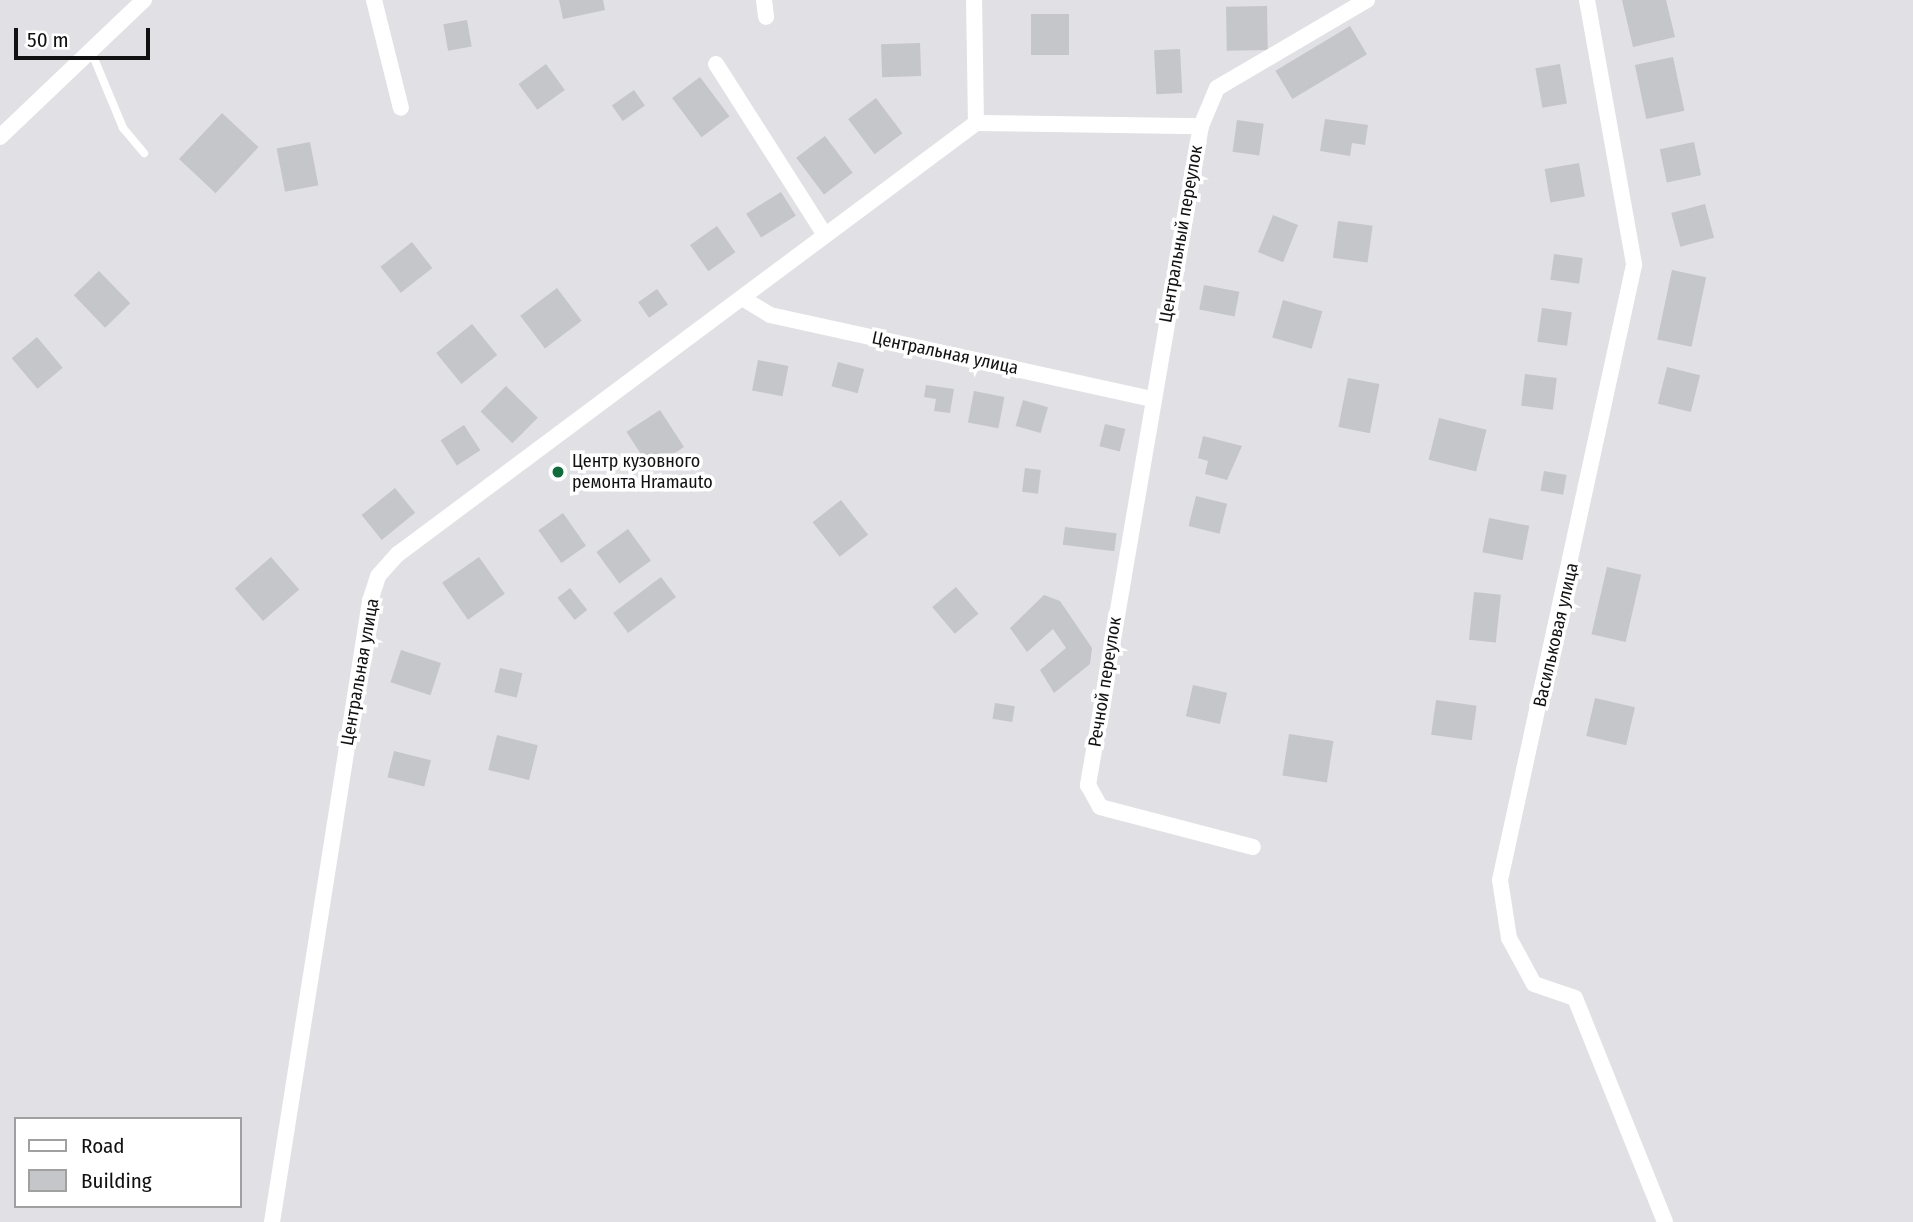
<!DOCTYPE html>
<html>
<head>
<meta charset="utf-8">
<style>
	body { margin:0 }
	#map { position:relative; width:1913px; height:1222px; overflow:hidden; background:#e1e0e5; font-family:"Fira Sans Condensed",sans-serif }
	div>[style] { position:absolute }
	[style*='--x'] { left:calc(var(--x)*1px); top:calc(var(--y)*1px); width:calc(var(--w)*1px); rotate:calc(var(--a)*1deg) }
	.building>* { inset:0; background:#c4c6ca; transform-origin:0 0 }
	.lane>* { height:8px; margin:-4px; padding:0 4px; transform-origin:4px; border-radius:4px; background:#fff }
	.street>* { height:16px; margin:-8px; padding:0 8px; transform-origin:8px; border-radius:8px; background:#fff }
	.dots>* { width:19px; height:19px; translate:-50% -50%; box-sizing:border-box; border:4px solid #fff; border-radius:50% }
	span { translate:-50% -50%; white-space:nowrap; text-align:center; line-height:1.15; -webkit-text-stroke:7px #fff; paint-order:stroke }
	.street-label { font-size:18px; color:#111112 }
	.poi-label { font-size:18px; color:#111112 }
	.left { translate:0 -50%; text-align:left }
	.legend { position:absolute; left:14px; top:1117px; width:228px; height:91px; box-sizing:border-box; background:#fff; border:2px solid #a0a0a0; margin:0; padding:9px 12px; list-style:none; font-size:21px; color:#111112 }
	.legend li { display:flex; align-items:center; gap:14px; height:35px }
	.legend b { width:35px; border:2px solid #a0a0a0 }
	.scale { position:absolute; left:14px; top:28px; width:136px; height:32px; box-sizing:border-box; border:4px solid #111112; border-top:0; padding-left:9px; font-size:21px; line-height:24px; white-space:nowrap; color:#111112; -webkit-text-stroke:5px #fff; paint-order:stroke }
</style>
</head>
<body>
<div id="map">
	<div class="building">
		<div style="clip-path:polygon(559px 0,603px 0,605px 10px,563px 19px)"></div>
		<div style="clip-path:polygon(1622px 0,1666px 0,1675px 37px,1633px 47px)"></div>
		<div style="left:1267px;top:6px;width:44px;height:41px;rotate:89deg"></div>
		<div style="left:1031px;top:14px;width:38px;height:41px"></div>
		<div style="left:467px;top:20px;width:27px;height:24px;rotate:80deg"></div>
		<div style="left:1350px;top:26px;width:33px;height:87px;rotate:59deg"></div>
		<div style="left:920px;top:43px;width:33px;height:39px;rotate:88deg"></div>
		<div style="left:1180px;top:49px;width:44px;height:26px;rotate:87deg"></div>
		<div style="left:1673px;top:57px;width:55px;height:39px;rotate:78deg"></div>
		<div style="left:546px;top:64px;width:32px;height:34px;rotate:54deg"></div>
		<div style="left:1560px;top:64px;width:40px;height:25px;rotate:80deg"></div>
		<div style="left:700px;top:77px;width:49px;height:35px;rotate:53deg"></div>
		<div style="left:634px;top:90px;width:19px;height:27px;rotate:55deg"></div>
		<div style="left:876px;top:98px;width:44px;height:35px;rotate:53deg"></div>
		<div style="left:222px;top:113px;width:50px;height:63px;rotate:43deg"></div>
		<div style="clip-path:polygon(1325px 119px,1368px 125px,1365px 145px,1352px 143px,1350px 156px,1320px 151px)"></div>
		<div style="left:1237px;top:120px;width:27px;height:32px;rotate:8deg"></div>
		<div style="left:825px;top:136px;width:46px;height:36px;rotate:53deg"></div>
		<div style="left:310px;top:142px;width:44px;height:34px;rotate:79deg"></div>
		<div style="left:1694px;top:142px;width:34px;height:35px;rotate:78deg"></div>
		<div style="left:1579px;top:163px;width:34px;height:35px;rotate:80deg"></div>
		<div style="left:781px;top:192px;width:28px;height:41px;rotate:58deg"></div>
		<div style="left:1705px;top:204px;width:35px;height:35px;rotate:75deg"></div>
		<div style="left:1273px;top:215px;width:27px;height:40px;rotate:22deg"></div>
		<div style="left:1338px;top:221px;width:35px;height:37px;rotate:8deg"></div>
		<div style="left:717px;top:226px;width:32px;height:33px;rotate:55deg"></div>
		<div style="left:412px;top:242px;width:33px;height:40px;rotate:52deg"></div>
		<div style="left:1554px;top:254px;width:29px;height:26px;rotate:8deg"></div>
		<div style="left:1672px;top:270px;width:35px;height:71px;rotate:12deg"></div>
		<div style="left:99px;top:271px;width:45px;height:35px;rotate:46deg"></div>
		<div style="left:1204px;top:285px;width:36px;height:25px;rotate:11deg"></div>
		<div style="left:557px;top:288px;width:41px;height:46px;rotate:53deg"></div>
		<div style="left:657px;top:289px;width:19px;height:23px;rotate:55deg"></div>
		<div style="left:1283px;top:300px;width:41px;height:39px;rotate:16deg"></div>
		<div style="left:1542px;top:308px;width:30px;height:34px;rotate:8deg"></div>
		<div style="left:472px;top:324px;width:40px;height:46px;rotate:51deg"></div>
		<div style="left:37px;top:337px;width:40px;height:33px;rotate:50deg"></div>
		<div style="left:758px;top:360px;width:31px;height:31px;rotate:11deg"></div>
		<div style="left:838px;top:362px;width:27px;height:25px;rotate:15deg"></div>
		<div style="left:1667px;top:367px;width:34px;height:38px;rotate:14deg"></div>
		<div style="left:1525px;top:374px;width:32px;height:32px;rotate:7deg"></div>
		<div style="left:1348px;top:378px;width:32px;height:50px;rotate:11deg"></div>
		<div style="clip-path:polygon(926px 385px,954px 389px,950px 413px,934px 411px,936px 399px,924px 397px)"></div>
		<div style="left:506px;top:386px;width:45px;height:36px;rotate:45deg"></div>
		<div style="left:974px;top:391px;width:31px;height:32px;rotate:11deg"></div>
		<div style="left:1023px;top:400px;width:26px;height:27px;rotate:16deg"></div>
		<div style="left:660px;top:410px;width:44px;height:40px;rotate:57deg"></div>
		<div style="left:1439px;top:418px;width:49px;height:43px;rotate:14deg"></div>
		<div style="left:1105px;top:424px;width:21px;height:23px;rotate:14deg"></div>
		<div style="left:464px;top:425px;width:30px;height:28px;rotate:57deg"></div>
		<div style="clip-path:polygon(1203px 436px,1242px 446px,1227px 480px,1205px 474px,1208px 461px,1198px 458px)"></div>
		<div style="left:1025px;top:468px;width:16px;height:24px;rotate:7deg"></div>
		<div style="left:1544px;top:471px;width:23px;height:20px;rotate:10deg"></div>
		<div style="left:395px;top:488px;width:32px;height:43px;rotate:51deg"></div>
		<div style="left:1196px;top:496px;width:32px;height:31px;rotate:14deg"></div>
		<div style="left:841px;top:500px;width:44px;height:36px;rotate:52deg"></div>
		<div style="left:563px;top:513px;width:40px;height:30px;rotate:55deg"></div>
		<div style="left:1489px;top:518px;width:41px;height:35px;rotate:11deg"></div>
		<div style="left:1065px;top:527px;width:52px;height:18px;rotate:7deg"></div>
		<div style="left:628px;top:529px;width:39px;height:39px;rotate:54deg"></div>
		<div style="left:271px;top:557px;width:43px;height:48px;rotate:49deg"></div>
		<div style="left:479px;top:557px;width:45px;height:45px;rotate:55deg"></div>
		<div style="left:1607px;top:567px;width:35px;height:69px;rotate:13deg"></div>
		<div style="left:661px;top:577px;width:25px;height:60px;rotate:53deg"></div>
		<div style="left:956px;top:587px;width:35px;height:31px;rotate:50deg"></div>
		<div style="left:570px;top:588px;width:28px;height:16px;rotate:52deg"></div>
		<div style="left:1474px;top:592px;width:27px;height:48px;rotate:6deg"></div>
		<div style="clip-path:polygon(1044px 595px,1060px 601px,1092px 648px,1090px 664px,1054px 693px,1040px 670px,1066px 648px,1053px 629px,1027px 652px,1010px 628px)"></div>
		<div style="left:401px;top:650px;width:42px;height:34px;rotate:18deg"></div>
		<div style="left:500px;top:668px;width:23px;height:25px;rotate:13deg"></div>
		<div style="left:1193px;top:685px;width:35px;height:32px;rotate:13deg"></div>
		<div style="left:1595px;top:698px;width:41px;height:39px;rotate:13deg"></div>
		<div style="left:1436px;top:700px;width:41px;height:35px;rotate:8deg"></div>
		<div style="left:995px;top:703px;width:20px;height:16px;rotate:9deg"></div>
		<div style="left:1289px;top:734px;width:45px;height:42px;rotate:9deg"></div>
		<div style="left:497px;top:735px;width:42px;height:36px;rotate:14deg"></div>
		<div style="left:394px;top:751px;width:38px;height:27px;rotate:14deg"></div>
	</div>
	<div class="lane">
		<div style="--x:91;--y:51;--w:83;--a:67.4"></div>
		<div style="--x:123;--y:128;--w:33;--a:50"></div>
	</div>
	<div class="street">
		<div style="--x:374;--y:0;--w:111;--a:76"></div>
		<div style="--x:764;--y:0;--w:17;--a:83"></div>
		<div style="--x:1587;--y:0;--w:269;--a:79.9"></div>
		<div style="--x:1634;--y:265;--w:629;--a:102.29"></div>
		<div style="--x:1500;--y:880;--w:59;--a:81.2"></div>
		<div style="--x:1509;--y:938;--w:52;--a:61.5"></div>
		<div style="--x:1534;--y:984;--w:43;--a:18.9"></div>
		<div style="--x:1575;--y:998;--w:241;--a:68.1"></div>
		<div style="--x:716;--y:64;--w:203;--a:57.5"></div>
		<div style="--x:976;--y:123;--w:225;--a:0.8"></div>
		<div style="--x:1201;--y:126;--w:669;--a:99.73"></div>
		<div style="--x:1088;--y:785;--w:25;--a:61"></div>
		<div style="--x:1100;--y:807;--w:158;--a:14.7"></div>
		<div style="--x:1201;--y:126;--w:41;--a:-67.2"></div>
		<div style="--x:1217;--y:88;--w:174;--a:-30.4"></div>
		<div style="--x:0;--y:137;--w:199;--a:-43.6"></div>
		<div style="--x:742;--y:298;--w:33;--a:31"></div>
		<div style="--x:770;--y:315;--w:391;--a:12.4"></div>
		<div style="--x:272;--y:1222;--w:629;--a:-81.03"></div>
		<div style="--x:370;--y:601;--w:26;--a:-72"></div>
		<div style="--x:378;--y:576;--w:30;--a:-48"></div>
		<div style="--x:398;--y:554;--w:721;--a:-36.71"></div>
		<div style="--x:976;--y:123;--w:123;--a:-90.9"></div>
	</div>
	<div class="dots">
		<div style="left:558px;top:472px;background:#126a3c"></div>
	</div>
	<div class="street-label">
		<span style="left:1181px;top:234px;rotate:-80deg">Центральный переулок</span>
		<span style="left:945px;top:353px;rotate:12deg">Центральная улица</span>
		<span style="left:1556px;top:635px;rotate:-77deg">Васильковая улица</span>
		<span style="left:360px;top:672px;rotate:-80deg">Центральная улица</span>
		<span style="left:1105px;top:682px;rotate:-81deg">Речной переулок</span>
	</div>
	<div class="poi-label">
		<span class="left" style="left:572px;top:472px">Центр кузовного<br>ремонта Hramauto</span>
	</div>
	<ul class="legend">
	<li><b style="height:9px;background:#fff"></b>Road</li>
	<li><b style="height:19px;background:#c4c6ca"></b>Building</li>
	</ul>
	<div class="scale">50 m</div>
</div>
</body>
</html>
